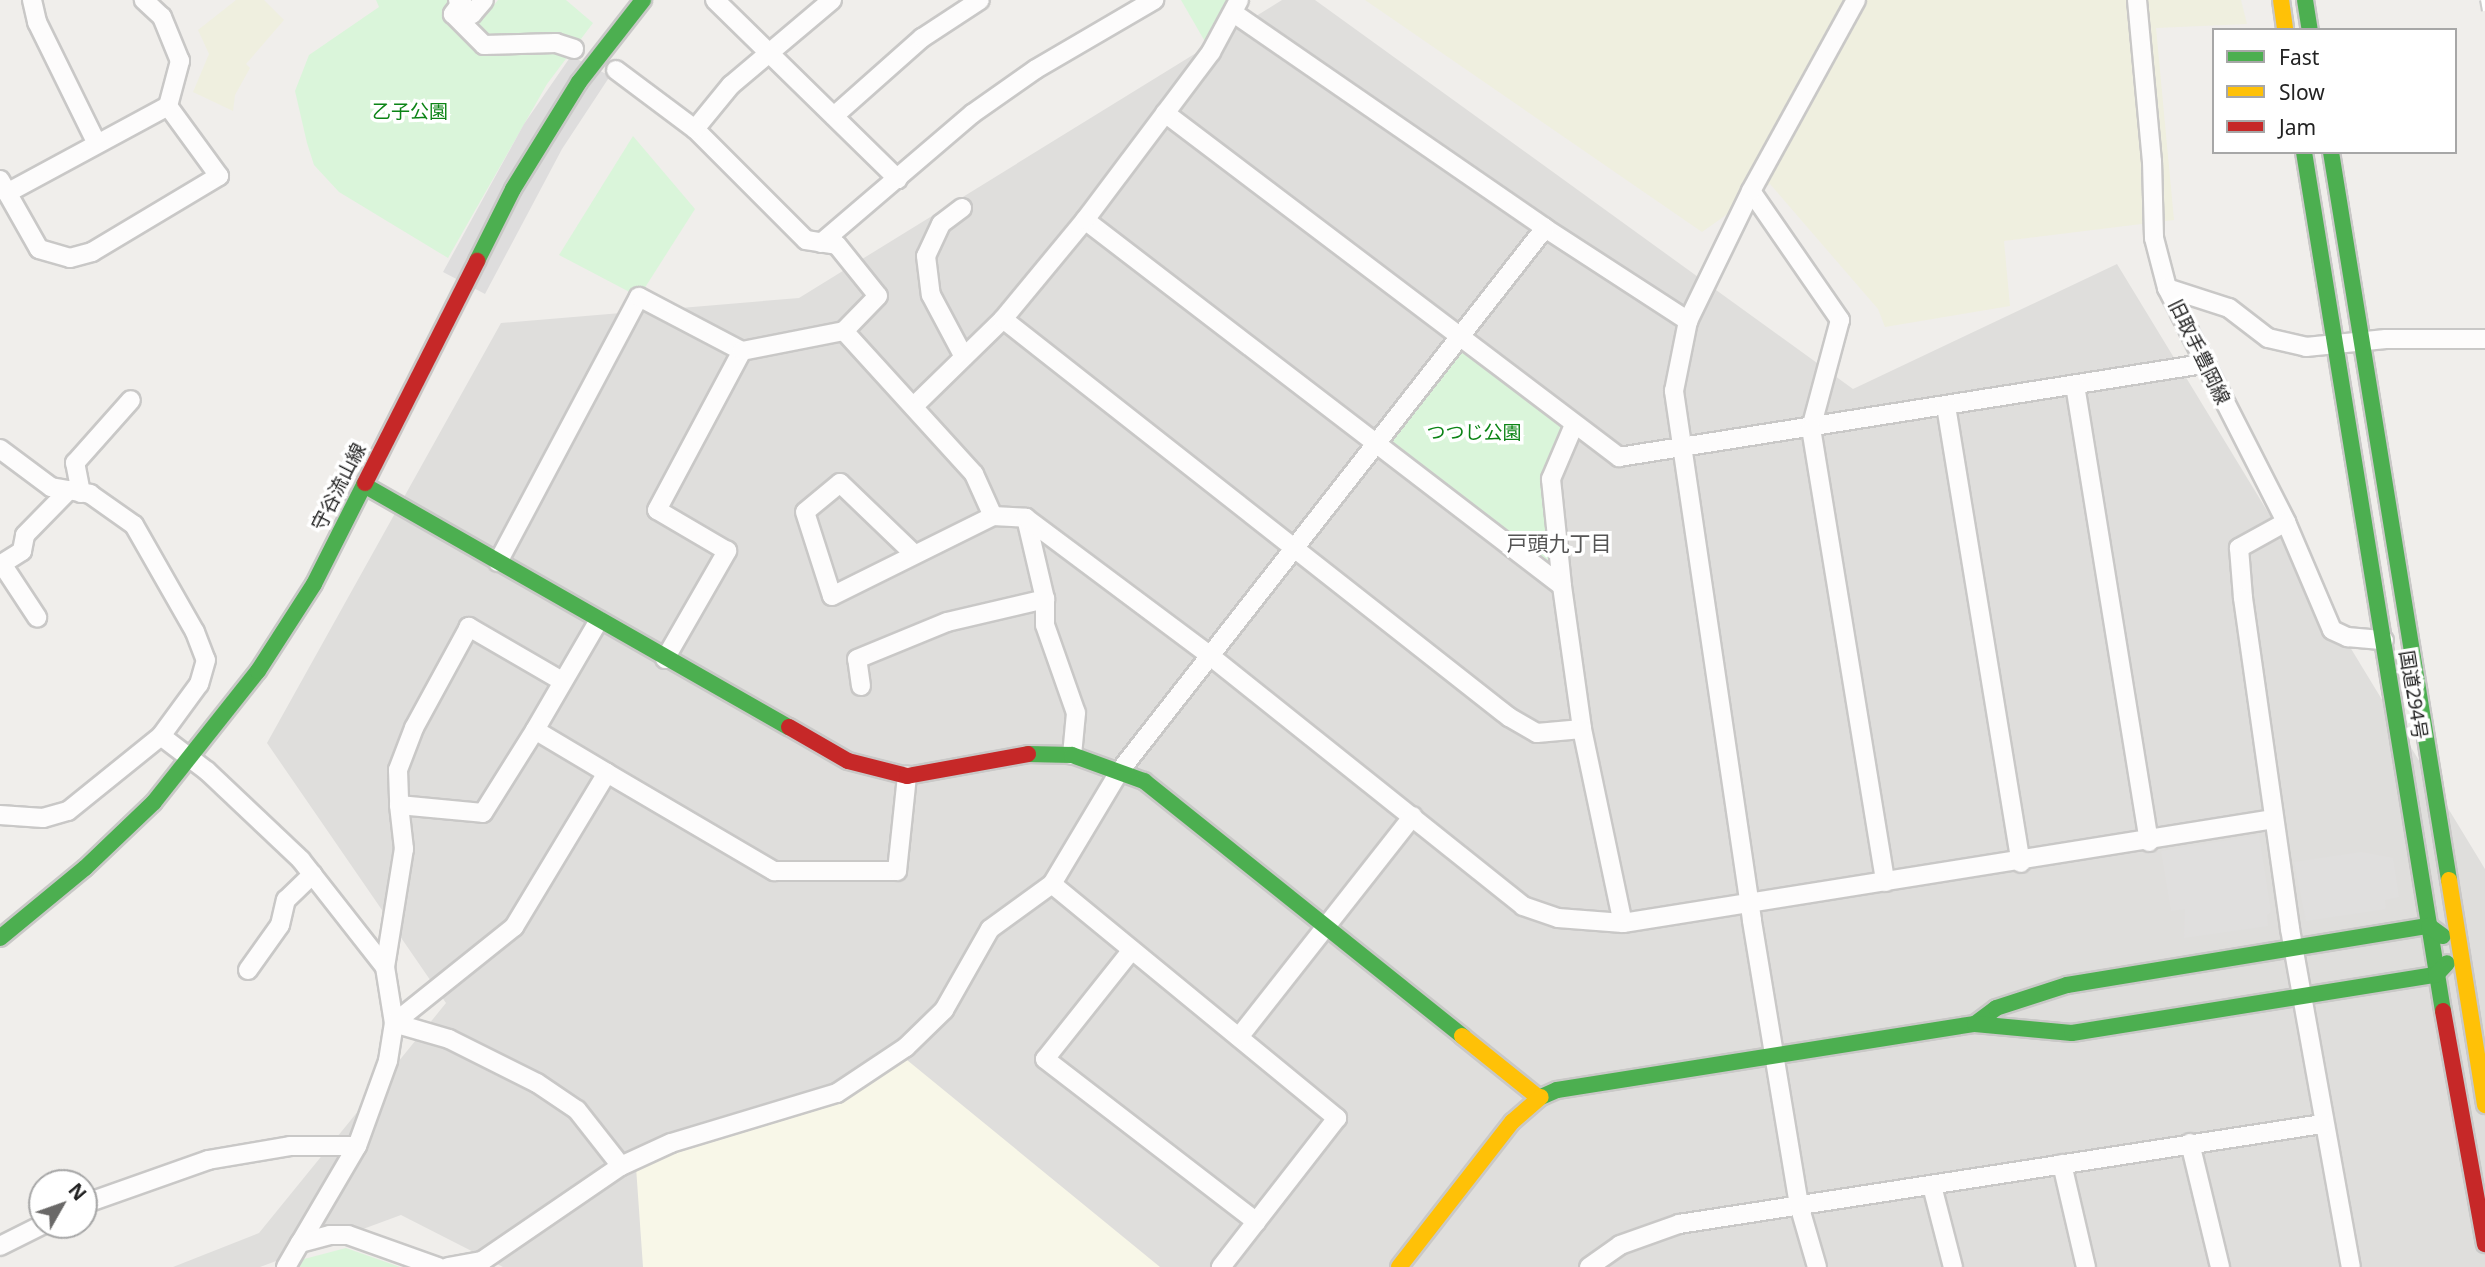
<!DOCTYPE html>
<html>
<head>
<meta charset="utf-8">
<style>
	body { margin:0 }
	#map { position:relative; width:2485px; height:1267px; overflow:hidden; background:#f0eeeb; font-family:"Noto Sans","Noto Sans JP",sans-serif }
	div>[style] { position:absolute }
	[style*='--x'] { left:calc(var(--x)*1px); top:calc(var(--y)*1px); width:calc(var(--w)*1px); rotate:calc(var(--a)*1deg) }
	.residential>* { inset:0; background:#dfdedc }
	.education>* { inset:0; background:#f8f7e8 }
	.farmland>* { inset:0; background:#efefdf }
	.park>* { inset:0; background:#daf5da }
	.parking>* { inset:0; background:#e0dfde }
	.pier>* { inset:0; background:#dedddd }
	.roads { filter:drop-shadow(2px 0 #c9c8c7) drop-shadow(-2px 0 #c9c8c7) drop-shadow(0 2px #c9c8c7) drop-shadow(0 -2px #c9c8c7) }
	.street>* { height:18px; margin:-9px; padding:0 9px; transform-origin:9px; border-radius:9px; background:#fdfcfc }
	.fast>* { height:16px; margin:-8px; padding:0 8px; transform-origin:8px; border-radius:8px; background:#4caf50 }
	.slow>* { height:16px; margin:-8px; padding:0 8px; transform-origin:8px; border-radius:8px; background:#ffc107 }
	.jam>* { height:16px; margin:-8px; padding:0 8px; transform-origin:8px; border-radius:8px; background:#c62828 }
	.rail>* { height:8px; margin-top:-4px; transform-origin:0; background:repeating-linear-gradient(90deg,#fff 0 16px,#ccc 0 32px); box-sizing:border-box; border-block:2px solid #ccc }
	span { translate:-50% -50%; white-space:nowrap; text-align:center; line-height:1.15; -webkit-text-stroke:7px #fff; paint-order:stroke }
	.park-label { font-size:19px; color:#0c8416 }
	.street-label { font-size:19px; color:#222 }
	.neighbourhood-label { font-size:21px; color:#555 }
	.legend { position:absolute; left:2212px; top:28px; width:245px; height:126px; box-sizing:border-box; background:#fff; border:2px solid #a7a7a7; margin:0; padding:9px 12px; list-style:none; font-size:21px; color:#222 }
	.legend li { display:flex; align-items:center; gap:14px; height:35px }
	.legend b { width:35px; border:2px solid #a7a7a7 }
	.north { position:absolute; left:28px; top:1169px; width:70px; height:70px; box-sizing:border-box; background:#fff; border:2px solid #a7a7a7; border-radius:50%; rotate:50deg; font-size:19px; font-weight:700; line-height:28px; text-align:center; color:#222 }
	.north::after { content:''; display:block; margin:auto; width:24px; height:32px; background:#6a6968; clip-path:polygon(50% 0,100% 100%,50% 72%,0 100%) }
</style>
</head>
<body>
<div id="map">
	<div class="residential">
		<div style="clip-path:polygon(1282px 0,1315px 0,1853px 389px,2117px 264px,2485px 869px,2485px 1267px,503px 1267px,401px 1215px,260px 1267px,173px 1267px,259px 1233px,446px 1003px,267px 743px,501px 323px,799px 298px)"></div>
	</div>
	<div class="education">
		<div style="clip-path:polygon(907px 1060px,1160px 1267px,643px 1267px,636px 1167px,667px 1151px,851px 1095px)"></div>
	</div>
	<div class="farmland">
		<div style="clip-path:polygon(236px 0,264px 0,284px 20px,246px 64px,250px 68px,235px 95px,233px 111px,193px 92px,209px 54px,198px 30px)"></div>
		<div style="clip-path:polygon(1365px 0,2241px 0,2247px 24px,2156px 28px,2174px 220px,2004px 241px,2010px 306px,1885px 327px,1878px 309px,1770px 184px,1702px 232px)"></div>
	</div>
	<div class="park">
		<div style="clip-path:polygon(376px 0,449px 0,477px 26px,498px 0,566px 0,593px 23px,547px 84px,448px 258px,339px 192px,314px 165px,307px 143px,295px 91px,309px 55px,379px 7px)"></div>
		<div style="clip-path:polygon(1181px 0,1239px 0,1211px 52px)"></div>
		<div style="clip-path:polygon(633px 136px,695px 209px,639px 297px,559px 255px)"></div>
		<div style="clip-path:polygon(1459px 338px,1574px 425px,1551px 479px,1562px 586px,1376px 444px)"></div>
		<div style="clip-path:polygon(346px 1248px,400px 1267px,299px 1267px,304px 1259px)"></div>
	</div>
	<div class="parking">
		<div style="clip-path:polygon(2259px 835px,2271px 912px,2267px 915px,2268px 926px,2184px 938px,2185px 909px,2171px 911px,2161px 851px)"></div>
		<div style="clip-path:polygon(2361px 852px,2393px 858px,2399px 897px,2385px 900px,2386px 909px,2306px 921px,2294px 862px)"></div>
	</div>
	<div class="pier">
		<div style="clip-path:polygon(571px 56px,610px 76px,562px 149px,485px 294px,443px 272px,524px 124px)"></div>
	</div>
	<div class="roads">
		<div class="street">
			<div style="--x:32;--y:0;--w:23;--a:77"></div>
			<div style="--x:37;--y:22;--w:134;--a:63.8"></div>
			<div style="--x:458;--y:0;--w:20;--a:45"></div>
			<div style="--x:472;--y:14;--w:18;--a:-49"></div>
			<div style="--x:715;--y:0;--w:256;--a:44.4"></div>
			<div style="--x:832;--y:0;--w:132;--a:139.9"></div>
			<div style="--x:731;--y:85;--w:57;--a:129.3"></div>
			<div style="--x:695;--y:129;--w:157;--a:45"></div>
			<div style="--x:806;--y:240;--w:31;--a:9"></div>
			<div style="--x:837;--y:245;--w:65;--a:51.2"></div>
			<div style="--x:878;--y:296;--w:49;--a:134.2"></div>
			<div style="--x:2137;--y:0;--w:162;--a:84.7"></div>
			<div style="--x:2152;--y:161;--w:77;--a:88.5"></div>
			<div style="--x:2154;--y:238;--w:52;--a:75.4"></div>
			<div style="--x:2167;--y:288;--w:263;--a:63"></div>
			<div style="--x:2286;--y:522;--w:117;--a:66.9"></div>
			<div style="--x:2332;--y:630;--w:17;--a:25"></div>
			<div style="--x:2347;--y:637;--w:37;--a:5"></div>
			<div style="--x:461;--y:3;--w:14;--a:126"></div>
			<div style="--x:453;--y:14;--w:44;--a:45"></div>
			<div style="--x:484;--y:45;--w:72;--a:-1.6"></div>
			<div style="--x:556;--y:43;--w:19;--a:18"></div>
			<div style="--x:1235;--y:14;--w:377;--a:34.6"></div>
			<div style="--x:1545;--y:228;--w:171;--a:33"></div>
			<div style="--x:616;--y:70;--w:99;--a:36.8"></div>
			<div style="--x:1165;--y:113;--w:570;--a:37.15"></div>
			<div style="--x:1619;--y:457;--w:591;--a:-9.05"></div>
			<div style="--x:834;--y:116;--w:118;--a:-41.6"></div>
			<div style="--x:922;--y:38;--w:69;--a:-33.2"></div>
			<div style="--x:0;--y:180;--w:79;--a:60.5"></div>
			<div style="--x:39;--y:249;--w:32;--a:16"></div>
			<div style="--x:70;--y:258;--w:23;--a:-15"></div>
			<div style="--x:92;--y:252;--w:148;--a:-30.9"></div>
			<div style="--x:219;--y:176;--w:87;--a:-126.1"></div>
			<div style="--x:1751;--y:191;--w:157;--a:55.4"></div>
			<div style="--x:1840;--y:320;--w:112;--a:105"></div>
			<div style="--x:1811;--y:428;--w:460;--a:80.7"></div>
			<div style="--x:7;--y:193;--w:183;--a:-28.4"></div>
			<div style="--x:168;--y:106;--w:47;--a:-75.1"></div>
			<div style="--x:180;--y:61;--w:48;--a:-112.2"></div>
			<div style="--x:162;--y:17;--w:25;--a:-137"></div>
			<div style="--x:962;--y:208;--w:26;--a:143"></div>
			<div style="--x:941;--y:224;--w:35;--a:115"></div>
			<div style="--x:926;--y:256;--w:39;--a:83"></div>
			<div style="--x:931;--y:295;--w:70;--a:62"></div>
			<div style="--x:1085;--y:220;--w:601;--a:37.5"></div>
			<div style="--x:821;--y:243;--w:199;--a:-40.5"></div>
			<div style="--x:972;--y:114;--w:78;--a:-35.1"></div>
			<div style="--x:1036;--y:69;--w:137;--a:-30.3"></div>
			<div style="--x:2167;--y:288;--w:65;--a:17.9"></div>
			<div style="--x:2229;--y:308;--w:49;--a:37.6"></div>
			<div style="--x:2268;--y:338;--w:39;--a:13"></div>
			<div style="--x:2306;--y:347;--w:80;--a:-5.7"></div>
			<div style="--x:2386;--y:339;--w:99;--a:0"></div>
			<div style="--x:1003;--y:319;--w:644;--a:38.19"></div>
			<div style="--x:1509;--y:717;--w:32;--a:30"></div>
			<div style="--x:1537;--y:733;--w:45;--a:-5.1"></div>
			<div style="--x:2075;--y:385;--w:463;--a:80.8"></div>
			<div style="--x:914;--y:406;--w:124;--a:-44.3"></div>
			<div style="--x:1003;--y:319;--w:129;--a:-50.4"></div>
			<div style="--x:1085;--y:220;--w:210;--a:-53.1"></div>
			<div style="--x:1211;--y:52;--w:59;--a:-61.7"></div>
			<div style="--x:1946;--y:406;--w:463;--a:80.7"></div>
			<div style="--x:1574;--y:425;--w:59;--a:113.1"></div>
			<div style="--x:1551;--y:479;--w:108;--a:84.1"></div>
			<div style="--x:1562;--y:586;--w:144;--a:82"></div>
			<div style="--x:1582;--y:729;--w:198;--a:78.1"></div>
			<div style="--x:0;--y:449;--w:64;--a:36.7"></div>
			<div style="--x:51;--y:487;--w:40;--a:10"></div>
			<div style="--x:90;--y:494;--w:54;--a:35.2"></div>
			<div style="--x:134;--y:525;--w:123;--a:60.3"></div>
			<div style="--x:195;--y:632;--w:30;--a:69"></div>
			<div style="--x:206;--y:660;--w:25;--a:106"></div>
			<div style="--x:199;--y:684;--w:64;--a:126.2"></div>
			<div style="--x:81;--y:493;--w:31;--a:-101"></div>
			<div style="--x:75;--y:463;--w:84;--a:-48.4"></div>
			<div style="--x:1026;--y:518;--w:83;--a:76.8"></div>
			<div style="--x:1045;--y:599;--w:26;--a:90"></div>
			<div style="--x:1045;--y:625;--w:93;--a:70.6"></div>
			<div style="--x:1076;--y:713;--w:42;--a:95.4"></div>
			<div style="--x:2286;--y:522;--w:54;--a:151"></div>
			<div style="--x:2239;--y:548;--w:50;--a:85.4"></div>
			<div style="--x:2243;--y:598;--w:334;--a:81.9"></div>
			<div style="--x:2290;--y:929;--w:343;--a:79.8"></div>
			<div style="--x:913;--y:553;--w:101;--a:-136.2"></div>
			<div style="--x:840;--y:483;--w:45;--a:140.4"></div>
			<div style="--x:805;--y:512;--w:88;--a:72.2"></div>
			<div style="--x:832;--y:596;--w:180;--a:-26.4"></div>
			<div style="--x:993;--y:516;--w:33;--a:3"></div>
			<div style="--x:1026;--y:518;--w:229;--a:36.8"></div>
			<div style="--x:1209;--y:655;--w:402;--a:38.6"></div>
			<div style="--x:1523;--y:906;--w:37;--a:19"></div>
			<div style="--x:1558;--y:918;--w:65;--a:4.4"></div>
			<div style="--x:1623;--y:923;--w:659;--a:-9.08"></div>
			<div style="--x:498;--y:562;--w:300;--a:-62"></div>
			<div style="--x:639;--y:297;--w:116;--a:27.7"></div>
			<div style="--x:2;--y:564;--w:64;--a:56.6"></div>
			<div style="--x:0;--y:565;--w:26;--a:-32"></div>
			<div style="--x:22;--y:551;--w:16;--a:-79"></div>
			<div style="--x:25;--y:535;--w:63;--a:-45.6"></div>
			<div style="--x:665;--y:659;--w:125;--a:-60.1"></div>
			<div style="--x:727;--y:551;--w:81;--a:-149.6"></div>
			<div style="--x:657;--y:510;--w:180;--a:-61.9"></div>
			<div style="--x:742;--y:351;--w:104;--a:-11.1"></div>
			<div style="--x:844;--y:331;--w:193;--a:47.7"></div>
			<div style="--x:974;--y:474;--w:46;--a:65.7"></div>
			<div style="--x:562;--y:681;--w:108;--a:-149.9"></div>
			<div style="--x:469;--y:627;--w:115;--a:118.6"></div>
			<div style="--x:414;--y:728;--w:45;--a:110.9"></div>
			<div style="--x:398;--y:770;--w:35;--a:88"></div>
			<div style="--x:399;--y:805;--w:84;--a:5.4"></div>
			<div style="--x:483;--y:813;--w:98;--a:-57.9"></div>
			<div style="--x:535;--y:730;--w:127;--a:-59.8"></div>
			<div style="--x:861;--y:686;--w:27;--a:-98"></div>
			<div style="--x:857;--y:659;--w:97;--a:-22.3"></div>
			<div style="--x:947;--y:622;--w:101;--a:-13.2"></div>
			<div style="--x:535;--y:730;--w:84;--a:30.8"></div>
			<div style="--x:0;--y:815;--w:43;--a:4"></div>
			<div style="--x:43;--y:818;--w:26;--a:-16"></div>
			<div style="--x:68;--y:811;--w:119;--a:-38.9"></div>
			<div style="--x:161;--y:736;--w:58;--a:37.3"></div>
			<div style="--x:207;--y:771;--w:129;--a:43.4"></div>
			<div style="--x:301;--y:860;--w:136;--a:51.9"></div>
			<div style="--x:385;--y:967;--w:57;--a:80.9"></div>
			<div style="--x:394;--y:1023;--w:38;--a:99"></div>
			<div style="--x:388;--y:1061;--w:90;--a:110"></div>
			<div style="--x:357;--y:1146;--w:113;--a:120.4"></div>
			<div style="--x:1052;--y:884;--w:369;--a:39.4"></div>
			<div style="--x:1337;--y:1118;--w:189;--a:127.9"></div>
			<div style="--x:1131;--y:951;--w:138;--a:128.5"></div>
			<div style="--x:1045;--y:1059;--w:267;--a:37.6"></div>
			<div style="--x:385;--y:967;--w:120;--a:-80.9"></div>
			<div style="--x:404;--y:849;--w:44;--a:-96.5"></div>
			<div style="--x:248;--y:970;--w:55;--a:-54.6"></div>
			<div style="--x:280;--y:925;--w:26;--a:-77"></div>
			<div style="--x:286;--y:900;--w:37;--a:-44"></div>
			<div style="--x:394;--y:1023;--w:154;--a:-38.7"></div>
			<div style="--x:514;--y:927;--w:180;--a:-58.9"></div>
			<div style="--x:607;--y:773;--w:194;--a:30.4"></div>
			<div style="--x:774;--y:871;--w:123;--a:0"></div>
			<div style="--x:897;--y:871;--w:96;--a:-84"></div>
			<div style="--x:394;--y:1023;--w:57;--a:16.2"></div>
			<div style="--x:449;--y:1039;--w:98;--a:26.6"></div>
			<div style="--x:537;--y:1083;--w:48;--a:34"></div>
			<div style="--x:577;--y:1110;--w:71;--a:51.8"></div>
			<div style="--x:1239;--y:1037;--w:281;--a:-51.8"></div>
			<div style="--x:2190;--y:1143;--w:128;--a:76.4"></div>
			<div style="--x:2062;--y:1164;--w:106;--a:76.9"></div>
			<div style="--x:1932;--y:1186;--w:84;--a:75.5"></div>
			<div style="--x:84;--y:1204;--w:132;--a:-19.5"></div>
			<div style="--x:208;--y:1160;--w:83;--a:-9.7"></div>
			<div style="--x:290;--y:1146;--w:67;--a:0"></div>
			<div style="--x:0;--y:1246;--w:47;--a:-26.6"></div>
			<div style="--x:286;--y:1267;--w:28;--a:-60"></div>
			<div style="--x:300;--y:1243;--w:31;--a:-15"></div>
			<div style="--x:330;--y:1235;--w:18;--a:0"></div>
			<div style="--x:348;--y:1235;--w:96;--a:19.6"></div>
			<div style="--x:448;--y:1267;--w:35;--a:-10"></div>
			<div style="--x:482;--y:1261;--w:168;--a:-34.4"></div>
			<div style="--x:621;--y:1166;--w:55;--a:-24.7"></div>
			<div style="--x:671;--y:1143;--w:173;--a:-16.8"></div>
			<div style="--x:837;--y:1093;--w:83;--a:-33.7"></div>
			<div style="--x:906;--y:1047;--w:53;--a:-44.2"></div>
			<div style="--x:944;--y:1010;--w:93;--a:-60.4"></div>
			<div style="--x:990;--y:929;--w:77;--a:-36"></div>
			<div style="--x:1052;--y:884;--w:131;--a:-59.1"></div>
			<div style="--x:1119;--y:772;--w:691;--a:-51.94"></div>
			<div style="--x:1589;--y:1267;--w:38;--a:-35"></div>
			<div style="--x:1620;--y:1245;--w:63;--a:-19.6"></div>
			<div style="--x:1679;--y:1224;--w:651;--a:-8.84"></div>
			<div style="--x:1817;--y:1267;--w:65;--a:-106.2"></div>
			<div style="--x:1799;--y:1205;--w:289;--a:-99.4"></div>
			<div style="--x:1752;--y:920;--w:535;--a:-98.39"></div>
			<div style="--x:1674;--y:391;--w:71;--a:-78.7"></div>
			<div style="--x:1688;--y:321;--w:144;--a:-64.1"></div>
			<div style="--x:1751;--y:191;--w:218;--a:-61.2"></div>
		</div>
		<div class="fast">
			<div style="--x:2305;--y:0;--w:30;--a:81"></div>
			<div style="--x:2304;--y:152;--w:870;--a:80.81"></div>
			<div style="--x:2331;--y:152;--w:738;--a:80.79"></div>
			<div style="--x:477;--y:261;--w:80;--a:-63.4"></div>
			<div style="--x:513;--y:189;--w:126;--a:-58.3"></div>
			<div style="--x:579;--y:82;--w:104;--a:-52"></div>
			<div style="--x:364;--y:485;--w:489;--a:29.7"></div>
			<div style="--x:1028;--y:754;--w:44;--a:1.3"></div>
			<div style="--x:1072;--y:755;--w:77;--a:19.9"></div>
			<div style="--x:1144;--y:781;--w:408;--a:38.7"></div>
			<div style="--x:0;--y:938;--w:110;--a:-39.5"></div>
			<div style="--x:85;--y:868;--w:95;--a:-43.7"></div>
			<div style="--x:154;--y:802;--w:167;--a:-51.6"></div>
			<div style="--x:258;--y:671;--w:103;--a:-57.2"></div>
			<div style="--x:314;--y:584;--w:113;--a:-63.2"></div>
			<div style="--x:1975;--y:1024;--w:26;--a:-37"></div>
			<div style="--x:1996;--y:1008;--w:75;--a:-17.9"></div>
			<div style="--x:2067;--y:985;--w:367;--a:-9.3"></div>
			<div style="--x:2429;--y:926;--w:17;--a:36"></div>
			<div style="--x:1541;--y:1097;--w:17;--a:-24"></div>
			<div style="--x:1557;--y:1090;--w:423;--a:-9"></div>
			<div style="--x:1975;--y:1024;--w:97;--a:5.3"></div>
			<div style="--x:2072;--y:1033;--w:369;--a:-9.1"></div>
			<div style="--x:2436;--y:975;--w:16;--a:-47"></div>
		</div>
		<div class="slow">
			<div style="--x:2281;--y:0;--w:30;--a:82"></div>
			<div style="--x:2449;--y:880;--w:228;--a:80.9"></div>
			<div style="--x:1462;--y:1036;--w:99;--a:38.8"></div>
			<div style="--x:1399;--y:1267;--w:184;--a:-52.1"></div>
			<div style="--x:1512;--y:1122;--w:38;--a:-41"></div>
		</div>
		<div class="jam">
			<div style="--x:365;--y:483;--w:249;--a:-63.2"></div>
			<div style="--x:789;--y:727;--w:68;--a:30"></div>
			<div style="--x:848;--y:761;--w:61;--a:14.3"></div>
			<div style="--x:907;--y:776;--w:123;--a:-10.3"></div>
			<div style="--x:2443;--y:1011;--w:237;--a:79.8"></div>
		</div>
	</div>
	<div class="rail">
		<div style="--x:2483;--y:0;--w:11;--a:80"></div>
	</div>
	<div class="park-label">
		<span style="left:410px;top:112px">乙子公園</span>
		<span style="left:1474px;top:433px">つつじ公園</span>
	</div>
	<div class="street-label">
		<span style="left:2199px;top:352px;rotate:64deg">旧取手豊岡線</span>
		<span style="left:339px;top:487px;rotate:-63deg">守谷流山線</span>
		<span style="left:2413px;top:695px;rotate:81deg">国道294号</span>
	</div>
	<div class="neighbourhood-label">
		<span style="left:1559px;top:543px">戸頭九丁目</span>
	</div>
	<ul class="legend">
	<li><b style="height:9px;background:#4caf50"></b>Fast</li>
	<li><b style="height:9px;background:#ffc107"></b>Slow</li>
	<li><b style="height:9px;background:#c62828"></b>Jam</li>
	</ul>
	<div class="north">N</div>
</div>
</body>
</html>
